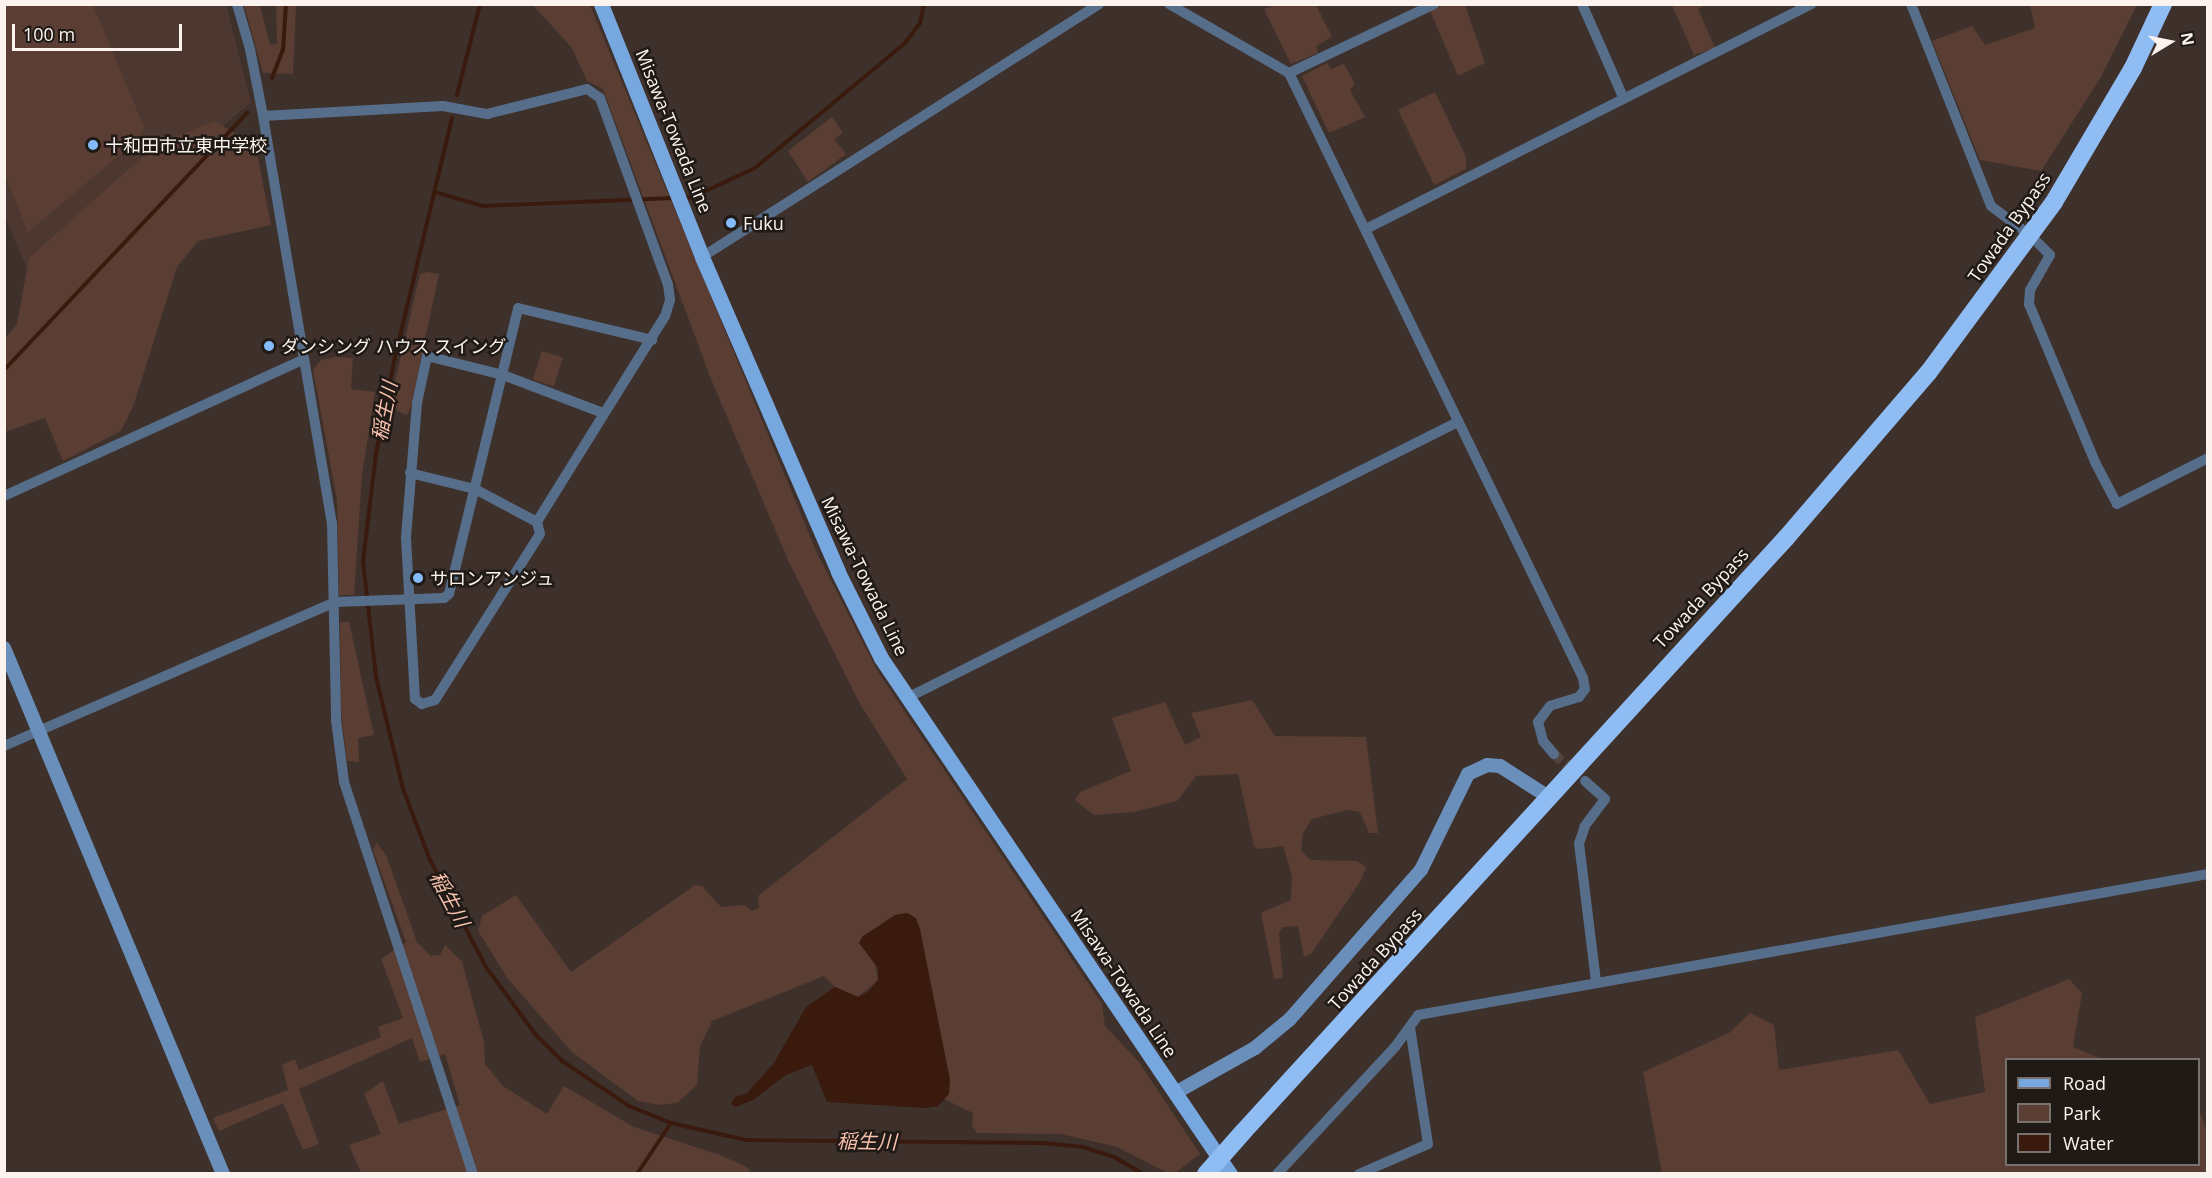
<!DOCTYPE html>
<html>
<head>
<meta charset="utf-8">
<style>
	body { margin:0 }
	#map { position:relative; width:2212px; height:1178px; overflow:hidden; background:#3e302b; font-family:"Open Sans","Noto Sans JP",sans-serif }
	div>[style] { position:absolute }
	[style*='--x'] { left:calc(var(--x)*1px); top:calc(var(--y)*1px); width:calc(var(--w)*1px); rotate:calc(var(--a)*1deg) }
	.built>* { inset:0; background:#4c3830 }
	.green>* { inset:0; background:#5b3e33; transform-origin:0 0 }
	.water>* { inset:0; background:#3a1a0d }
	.stream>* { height:4px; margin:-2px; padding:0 2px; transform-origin:2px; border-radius:2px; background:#3a1a0d }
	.street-tunnel>* { height:10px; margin-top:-5px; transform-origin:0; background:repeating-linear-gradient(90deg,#51443f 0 10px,transparent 0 15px) }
	.street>* { height:10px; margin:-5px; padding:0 5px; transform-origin:5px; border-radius:5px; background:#576e8a }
	.secondary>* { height:14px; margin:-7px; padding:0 7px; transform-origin:7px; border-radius:7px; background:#698fba }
	.primary>* { height:15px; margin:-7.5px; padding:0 7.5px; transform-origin:7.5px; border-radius:7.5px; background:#77a7df }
	.highway>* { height:18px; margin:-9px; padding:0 9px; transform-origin:9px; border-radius:9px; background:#8fbdf3 }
	.highway-bridge>* { height:18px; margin:-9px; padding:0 9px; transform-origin:9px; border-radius:9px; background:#8fbdf3 }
	.dots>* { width:16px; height:16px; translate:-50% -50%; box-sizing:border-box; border:3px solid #201a17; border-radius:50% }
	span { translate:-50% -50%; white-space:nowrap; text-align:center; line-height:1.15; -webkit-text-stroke:5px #201a17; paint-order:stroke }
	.street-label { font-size:18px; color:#fcf3ef }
	.poi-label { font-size:18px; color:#fcf3ef }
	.left { translate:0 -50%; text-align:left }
	.water-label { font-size:20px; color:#f7c1ac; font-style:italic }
	.frame { position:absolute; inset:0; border:6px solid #fcf3ef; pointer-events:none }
	.legend { position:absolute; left:2005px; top:1058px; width:195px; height:108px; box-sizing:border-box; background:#201a17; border:2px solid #78716d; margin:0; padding:8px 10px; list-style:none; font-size:18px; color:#fcf3ef }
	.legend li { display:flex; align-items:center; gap:12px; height:30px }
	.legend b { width:30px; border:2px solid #78716d }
	.north { position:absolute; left:2140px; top:12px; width:60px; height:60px; -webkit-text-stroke:4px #201a17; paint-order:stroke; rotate:80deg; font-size:16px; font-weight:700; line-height:24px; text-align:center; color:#fcf3ef }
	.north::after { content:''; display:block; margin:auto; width:21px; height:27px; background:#fcf3ef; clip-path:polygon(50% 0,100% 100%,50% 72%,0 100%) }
	.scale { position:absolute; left:12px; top:24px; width:170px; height:27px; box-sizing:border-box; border:3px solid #fcf3ef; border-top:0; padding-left:8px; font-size:18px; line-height:21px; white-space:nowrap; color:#fcf3ef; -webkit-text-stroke:4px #201a17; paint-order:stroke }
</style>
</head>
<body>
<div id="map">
	<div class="built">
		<div style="clip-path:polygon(4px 5px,226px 5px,251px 102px,45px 279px,27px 269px,5px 217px)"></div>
	</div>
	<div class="green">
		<div style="clip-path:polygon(2030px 4px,2137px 5px,2101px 77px,2041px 171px,1980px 160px,1932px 41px,1972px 26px,1985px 45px,2035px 28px)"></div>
		<div style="clip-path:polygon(4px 5px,93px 5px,144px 127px,141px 137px,28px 232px,5px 175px)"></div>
		<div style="clip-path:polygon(244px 5px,260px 5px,270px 45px,277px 44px,276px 5px,296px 5px,293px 74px,263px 73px)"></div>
		<div style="clip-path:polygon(533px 5px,590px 5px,817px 553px,878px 672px,1102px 1004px,1105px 1026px,1139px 1062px,1200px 1154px,1175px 1173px,1168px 1173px,1117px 1147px,1062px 1134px,977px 1133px,972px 1125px,973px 1113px,944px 1099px,950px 1080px,916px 918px,864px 949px,874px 958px,878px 980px,858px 997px,835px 987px,824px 976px,712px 1021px,700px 1046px,697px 1085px,677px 1103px,658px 1105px,638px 1101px,572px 1052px,508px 979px,478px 931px,482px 916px,516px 895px,571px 972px,695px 885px,702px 886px,721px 907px,744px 905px,752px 911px,759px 908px,758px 896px,907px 779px,860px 704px,788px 560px,711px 379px,603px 89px,587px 81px,572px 48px)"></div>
		<div style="clip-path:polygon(1275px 5px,1316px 5px,1332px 37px,1316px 46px,1318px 53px,1291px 64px,1264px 9px)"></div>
		<div style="clip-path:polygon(1444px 5px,1465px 5px,1485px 63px,1458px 76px,1430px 11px)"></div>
		<div style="clip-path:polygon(1672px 5px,1705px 5px,1698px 9px,1715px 48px,1694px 55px)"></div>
		<div style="clip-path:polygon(1327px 63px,1331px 69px,1344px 64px,1355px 84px,1350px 90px,1365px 117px,1329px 133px,1302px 76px)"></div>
		<div style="clip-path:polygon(1435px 92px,1466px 157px,1466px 169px,1434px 185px,1398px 110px)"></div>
		<div style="clip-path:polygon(832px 117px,843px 133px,834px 139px,846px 154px,808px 182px,788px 151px)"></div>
		<div style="clip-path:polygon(215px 121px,247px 141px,257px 153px,271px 225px,198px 241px,177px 267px,134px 404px,121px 431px,63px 461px,45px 418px,5px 432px,5px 339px,17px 324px,29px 258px,157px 144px)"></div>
		<div style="clip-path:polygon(428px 272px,439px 274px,410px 410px,406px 415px,389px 407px,420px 274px)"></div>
		<div style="left:542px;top:351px;width:22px;height:30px;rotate:18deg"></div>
		<div style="clip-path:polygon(335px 357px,353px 358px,351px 389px,375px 392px,362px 475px,354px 595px,339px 595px,337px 500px,313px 370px,321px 360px)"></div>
		<div style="clip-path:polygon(340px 622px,349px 622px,374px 735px,358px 738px,359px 762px,347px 761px,341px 713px)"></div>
		<div style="clip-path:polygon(1252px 700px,1275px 736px,1366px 737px,1378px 833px,1369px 833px,1360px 812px,1347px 810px,1312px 819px,1303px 833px,1301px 851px,1311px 860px,1357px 861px,1366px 867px,1360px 882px,1311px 954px,1304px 957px,1298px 926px,1283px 927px,1279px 933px,1283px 978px,1274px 979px,1261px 913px,1291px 900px,1292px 876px,1283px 846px,1259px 849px,1254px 846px,1238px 774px,1196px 776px,1177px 801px,1134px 812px,1094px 815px,1075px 800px,1080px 792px,1131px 771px,1112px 718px,1165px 702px,1185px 745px,1201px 737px,1191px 713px)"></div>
		<div style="clip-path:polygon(377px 843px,386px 855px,417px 942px,431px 956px,440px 955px,445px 945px,462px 962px,484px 1042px,485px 1064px,503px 1086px,547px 1114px,564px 1086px,634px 1127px,720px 1155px,747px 1167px,751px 1173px,361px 1173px,349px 1145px,381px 1134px,364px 1094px,383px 1081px,399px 1124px,460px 1105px,445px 1054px,420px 1062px,412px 1038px,299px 1089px,319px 1144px,303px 1150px,283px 1103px,219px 1131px,213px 1118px,288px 1090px,282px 1065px,295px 1059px,299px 1070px,381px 1037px,378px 1027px,403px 1018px,381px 959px,406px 942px,373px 850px)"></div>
		<div style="clip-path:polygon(2069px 979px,2082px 993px,2073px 1047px,2102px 1059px,2006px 1060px,2006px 1164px,2198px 1164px,2199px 1110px,2207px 1131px,2207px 1173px,1662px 1173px,1643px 1072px,1729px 1033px,1750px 1013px,1774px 1025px,1779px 1070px,1898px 1050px,1930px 1104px,1985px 1092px,1975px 1017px)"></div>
	</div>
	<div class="water">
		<div style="clip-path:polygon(907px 913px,916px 918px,920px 929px,950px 1080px,949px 1094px,938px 1106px,926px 1108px,827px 1102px,812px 1065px,786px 1075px,753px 1100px,736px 1107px,731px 1104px,735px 1097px,747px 1093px,774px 1063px,806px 1007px,835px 987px,858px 997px,869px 991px,878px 980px,878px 968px,859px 943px,862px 937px,895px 915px)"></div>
	</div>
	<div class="stream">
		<div style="--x:272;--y:78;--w:30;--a:-69"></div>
		<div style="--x:283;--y:50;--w:46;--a:-86.3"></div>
		<div style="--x:457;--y:95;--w:94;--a:-75.8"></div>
		<div style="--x:452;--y:118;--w:246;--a:103.4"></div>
		<div style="--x:395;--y:357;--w:99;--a:101.1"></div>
		<div style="--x:376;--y:454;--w:108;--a:96.9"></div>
		<div style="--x:363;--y:561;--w:117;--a:83.6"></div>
		<div style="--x:376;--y:677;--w:115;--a:76.4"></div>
		<div style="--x:403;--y:789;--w:76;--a:69.2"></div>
		<div style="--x:430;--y:860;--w:121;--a:62.4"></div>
		<div style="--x:486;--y:967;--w:84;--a:53.7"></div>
		<div style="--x:536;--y:1035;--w:37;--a:45"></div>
		<div style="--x:562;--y:1061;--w:81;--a:33.9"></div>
		<div style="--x:629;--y:1106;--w:45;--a:22"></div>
		<div style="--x:671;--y:1123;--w:77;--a:12.8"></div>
		<div style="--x:746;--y:1140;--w:298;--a:0.6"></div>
		<div style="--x:1044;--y:1143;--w:39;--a:6"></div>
		<div style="--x:1083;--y:1147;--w:33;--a:18"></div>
		<div style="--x:1114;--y:1157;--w:34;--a:30"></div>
		<div style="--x:435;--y:192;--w:50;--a:16.3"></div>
		<div style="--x:483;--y:206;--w:190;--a:-2.4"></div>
		<div style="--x:684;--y:198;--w:9;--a:-6"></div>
		<div style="--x:693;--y:197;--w:68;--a:-25.1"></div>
		<div style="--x:755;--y:168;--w:195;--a:-39.8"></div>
		<div style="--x:905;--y:43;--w:25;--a:-53"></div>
		<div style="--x:920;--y:23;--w:19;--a:-78"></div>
		<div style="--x:4;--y:370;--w:354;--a:-46.6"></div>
		<div style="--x:637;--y:1174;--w:61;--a:-56.3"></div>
	</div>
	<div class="street-tunnel">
		<div style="--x:1554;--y:754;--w:30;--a:42"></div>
	</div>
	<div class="street">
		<div style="--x:237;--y:4;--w:47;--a:73.9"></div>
		<div style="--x:250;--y:49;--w:68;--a:79"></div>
		<div style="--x:263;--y:116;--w:413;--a:80.4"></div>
		<div style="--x:332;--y:523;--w:197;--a:88.8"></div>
		<div style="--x:336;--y:720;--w:63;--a:82.6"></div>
		<div style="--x:344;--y:782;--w:413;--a:71.8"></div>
		<div style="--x:1169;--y:4;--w:138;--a:29.9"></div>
		<div style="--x:1289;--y:73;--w:673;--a:64.08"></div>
		<div style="--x:1583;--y:678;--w:11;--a:80"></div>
		<div style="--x:1585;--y:689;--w:10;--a:127"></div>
		<div style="--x:1579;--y:697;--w:30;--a:163"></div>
		<div style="--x:1550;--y:706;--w:20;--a:127"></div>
		<div style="--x:1538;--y:722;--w:20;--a:75"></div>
		<div style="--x:1543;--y:741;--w:17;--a:50"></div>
		<div style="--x:1582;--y:4;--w:102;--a:66.2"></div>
		<div style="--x:1911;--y:4;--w:217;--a:68.4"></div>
		<div style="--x:1991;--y:206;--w:50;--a:36.9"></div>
		<div style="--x:2031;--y:236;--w:27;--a:45"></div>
		<div style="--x:2050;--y:255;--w:40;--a:119.7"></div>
		<div style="--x:2030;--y:290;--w:14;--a:94"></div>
		<div style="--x:2029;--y:304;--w:173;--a:67.3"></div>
		<div style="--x:2096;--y:464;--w:45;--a:62.3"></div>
		<div style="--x:2117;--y:504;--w:102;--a:-26.8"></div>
		<div style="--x:1289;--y:73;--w:161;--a:-25.4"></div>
		<div style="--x:263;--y:116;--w:180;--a:-3.2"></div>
		<div style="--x:443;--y:106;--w:45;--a:10.3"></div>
		<div style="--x:487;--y:114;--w:103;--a:-14"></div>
		<div style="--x:587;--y:89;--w:16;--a:35"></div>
		<div style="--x:600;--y:98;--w:199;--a:70"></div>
		<div style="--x:668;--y:285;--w:15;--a:82"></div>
		<div style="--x:670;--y:300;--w:17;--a:107"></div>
		<div style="--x:665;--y:316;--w:243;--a:121.9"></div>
		<div style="--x:537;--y:522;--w:70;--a:-152"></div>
		<div style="--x:475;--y:489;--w:67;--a:-166.2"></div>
		<div style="--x:1366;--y:229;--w:499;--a:-26.8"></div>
		<div style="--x:702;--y:257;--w:471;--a:-32.5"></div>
		<div style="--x:4;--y:496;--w:328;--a:-24.5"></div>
		<div style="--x:537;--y:522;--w:12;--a:76"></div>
		<div style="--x:540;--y:534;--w:196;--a:122.3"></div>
		<div style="--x:435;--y:700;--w:14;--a:163"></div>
		<div style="--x:422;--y:704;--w:9;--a:-144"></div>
		<div style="--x:415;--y:699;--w:162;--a:-93.2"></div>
		<div style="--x:406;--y:537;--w:134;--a:-85.3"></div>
		<div style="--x:417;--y:403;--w:48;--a:-78"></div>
		<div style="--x:427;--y:356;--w:78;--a:14"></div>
		<div style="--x:503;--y:375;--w:107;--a:20.8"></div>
		<div style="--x:907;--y:698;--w:616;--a:-26.61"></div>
		<div style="--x:4;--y:746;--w:361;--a:-23.5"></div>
		<div style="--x:335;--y:602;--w:109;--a:-2.1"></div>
		<div style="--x:444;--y:598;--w:6;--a:-39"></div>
		<div style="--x:449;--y:594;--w:294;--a:-76.4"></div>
		<div style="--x:518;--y:308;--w:138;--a:13.4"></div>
		<div style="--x:1585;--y:781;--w:27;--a:42"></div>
		<div style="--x:1605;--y:799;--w:34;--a:127"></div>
		<div style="--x:1585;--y:826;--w:18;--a:109"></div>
		<div style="--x:1579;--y:843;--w:139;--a:83"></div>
		<div style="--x:1277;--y:1174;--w:173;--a:-47.1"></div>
		<div style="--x:1395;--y:1047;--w:39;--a:-54"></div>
		<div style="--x:1418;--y:1015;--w:802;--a:-10.12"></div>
		<div style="--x:1359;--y:1174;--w:75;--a:-23.5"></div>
		<div style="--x:1428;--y:1144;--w:117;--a:-98.8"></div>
	</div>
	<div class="secondary">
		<div style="--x:4;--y:648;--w:570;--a:67.4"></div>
		<div style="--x:1175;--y:1093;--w:92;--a:-29.4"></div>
		<div style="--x:1255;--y:1048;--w:45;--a:-39.6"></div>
		<div style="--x:1290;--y:1019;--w:198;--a:-48.7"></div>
		<div style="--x:1421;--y:870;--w:107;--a:-63.9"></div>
		<div style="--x:1468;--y:774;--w:21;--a:-25"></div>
		<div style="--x:1487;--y:765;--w:13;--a:4"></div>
		<div style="--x:1500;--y:766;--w:56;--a:32.6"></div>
	</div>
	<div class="primary">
		<div style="--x:601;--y:4;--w:272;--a:68.2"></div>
		<div style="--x:702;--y:257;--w:343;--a:66.6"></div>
		<div style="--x:838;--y:572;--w:96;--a:63.4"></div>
		<div style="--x:881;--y:658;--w:623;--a:55.93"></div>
	</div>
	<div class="highway">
		<div style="--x:1243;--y:1132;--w:805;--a:-47.57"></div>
		<div style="--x:1786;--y:538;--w:218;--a:-49.3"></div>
		<div style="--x:1928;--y:373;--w:212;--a:-53.6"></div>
		<div style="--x:2054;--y:202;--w:156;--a:-59.5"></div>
		<div style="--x:2133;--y:68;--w:71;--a:-64.9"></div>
	</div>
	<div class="highway-bridge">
		<div style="--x:1206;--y:1174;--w:56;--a:-48.6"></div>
	</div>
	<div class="dots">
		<div style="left:93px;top:145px;background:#85bbfb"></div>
		<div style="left:731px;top:223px;background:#85bbfb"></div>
		<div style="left:269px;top:346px;background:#85bbfb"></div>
		<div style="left:418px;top:578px;background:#85bbfb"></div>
	</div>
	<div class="street-label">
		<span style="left:674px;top:131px;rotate:68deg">Misawa-Towada Line</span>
		<span style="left:2009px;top:227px;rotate:-55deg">Towada Bypass</span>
		<span style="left:865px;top:576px;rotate:64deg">Misawa-Towada Line</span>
		<span style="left:1701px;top:598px;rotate:-47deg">Towada Bypass</span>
		<span style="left:1375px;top:959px;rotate:-48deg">Towada Bypass</span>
		<span style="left:1124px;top:983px;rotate:56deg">Misawa-Towada Line</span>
	</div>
	<div class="poi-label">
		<span class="left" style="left:105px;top:145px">十和田市立東中学校</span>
		<span class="left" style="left:743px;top:223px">Fuku</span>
		<span class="left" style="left:281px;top:346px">ダンシング ハウス スイング</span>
		<span class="left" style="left:430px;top:578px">サロンアンジュ</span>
	</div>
	<div class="water-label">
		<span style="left:384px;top:411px;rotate:-79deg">稲生川</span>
		<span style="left:450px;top:899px;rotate:62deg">稲生川</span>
		<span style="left:867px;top:1141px;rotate:1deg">稲生川</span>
	</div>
	<div class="frame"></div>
	<ul class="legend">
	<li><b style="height:8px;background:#77a7df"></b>Road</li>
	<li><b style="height:16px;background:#5b3e33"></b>Park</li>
	<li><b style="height:16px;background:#3a1a0d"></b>Water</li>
	</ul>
	<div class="north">N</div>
	<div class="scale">100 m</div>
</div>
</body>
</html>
